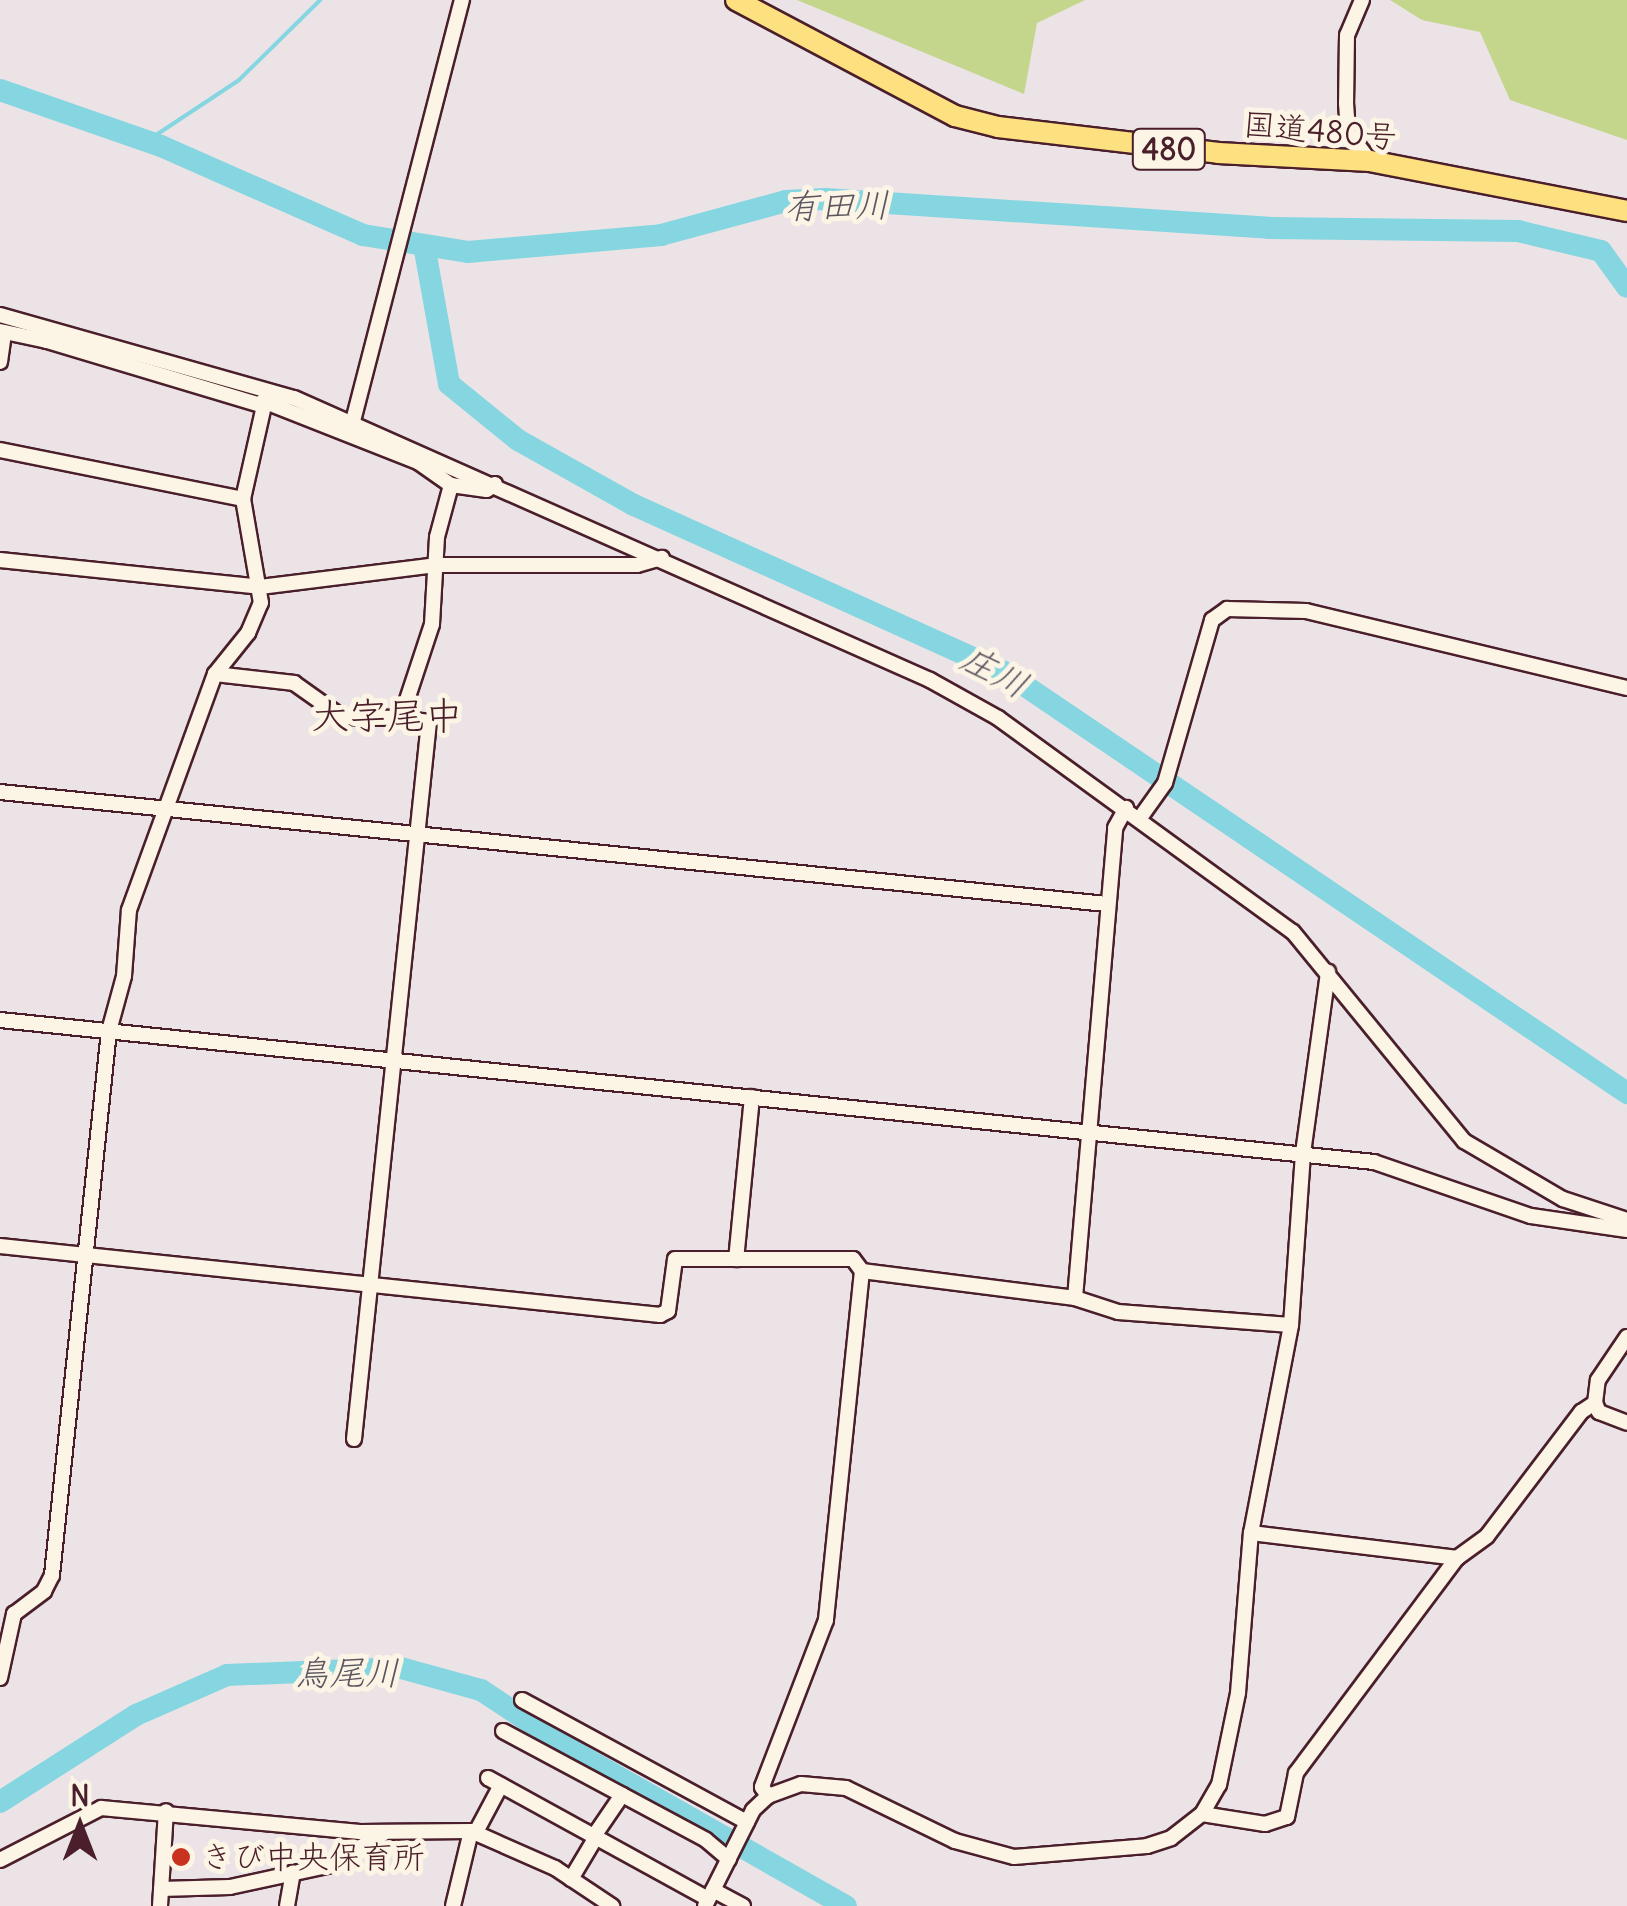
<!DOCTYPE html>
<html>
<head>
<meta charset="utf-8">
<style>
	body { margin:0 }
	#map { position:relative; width:1627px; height:1906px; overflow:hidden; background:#ece3e7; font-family:Delius,"Klee One",sans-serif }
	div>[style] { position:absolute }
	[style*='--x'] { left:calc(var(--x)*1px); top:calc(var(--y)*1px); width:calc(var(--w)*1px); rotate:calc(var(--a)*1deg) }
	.green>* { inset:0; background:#c3d68b }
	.stream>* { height:4px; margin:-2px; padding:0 2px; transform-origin:2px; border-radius:2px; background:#85d6e0 }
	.river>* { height:22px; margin:-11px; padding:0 11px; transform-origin:11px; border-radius:11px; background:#85d6e0 }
	.roads { filter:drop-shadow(2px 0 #4a1f2b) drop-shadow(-2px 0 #4a1f2b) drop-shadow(0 2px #4a1f2b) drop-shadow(0 -2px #4a1f2b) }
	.minor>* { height:14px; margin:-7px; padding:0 7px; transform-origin:7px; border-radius:7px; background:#fcf5e5 }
	.highway>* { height:20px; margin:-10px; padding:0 10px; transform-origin:10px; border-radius:10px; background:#fde080 }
	.dots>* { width:28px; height:28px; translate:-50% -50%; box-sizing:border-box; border:5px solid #fcf5e5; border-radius:50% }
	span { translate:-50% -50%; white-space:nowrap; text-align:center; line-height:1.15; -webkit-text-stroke:10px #fcf5e5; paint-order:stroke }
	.shield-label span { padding:2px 8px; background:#fcf5e5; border:2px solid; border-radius:8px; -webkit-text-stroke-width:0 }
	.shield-label { font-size:30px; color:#4a1f2b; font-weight:700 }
	.street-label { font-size:32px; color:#4a1f2b }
	.poi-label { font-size:32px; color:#4a1f2b }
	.left { translate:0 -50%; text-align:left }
	.water-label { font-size:35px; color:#5c5661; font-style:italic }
	.quarter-label { font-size:38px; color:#4a1f2b }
	.north { position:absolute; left:30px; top:1776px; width:100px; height:100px; -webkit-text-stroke:8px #fcf5e5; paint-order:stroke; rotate:0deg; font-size:28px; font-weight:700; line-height:40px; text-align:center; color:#4a1f2b }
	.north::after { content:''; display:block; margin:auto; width:35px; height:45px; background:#4a1f2b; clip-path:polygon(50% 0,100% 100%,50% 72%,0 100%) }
</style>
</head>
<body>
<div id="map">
	<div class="green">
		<div style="clip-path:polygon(797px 0,1085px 0,1037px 23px,1024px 94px)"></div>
		<div style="clip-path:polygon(1390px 0,1627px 0,1627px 140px,1510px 100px,1480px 32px,1422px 20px)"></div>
	</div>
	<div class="stream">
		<div style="--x:147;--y:141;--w:110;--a:-33.5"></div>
		<div style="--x:239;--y:80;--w:114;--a:-44.6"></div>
	</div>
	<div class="river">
		<div style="--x:0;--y:90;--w:170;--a:19.2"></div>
		<div style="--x:161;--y:146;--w:221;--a:23.8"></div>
		<div style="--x:363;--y:235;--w:106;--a:9.2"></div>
		<div style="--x:468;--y:252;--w:194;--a:-5"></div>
		<div style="--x:661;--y:235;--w:130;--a:-15.2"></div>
		<div style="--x:786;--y:201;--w:39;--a:-3"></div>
		<div style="--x:825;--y:199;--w:445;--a:3.7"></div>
		<div style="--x:1269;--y:228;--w:249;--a:0.7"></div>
		<div style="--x:1518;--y:231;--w:85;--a:13.5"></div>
		<div style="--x:1601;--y:251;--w:44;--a:54.2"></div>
		<div style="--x:424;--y:245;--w:141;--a:79.8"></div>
		<div style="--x:449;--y:384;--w:89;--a:39.1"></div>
		<div style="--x:518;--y:440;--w:133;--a:29.3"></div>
		<div style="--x:634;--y:505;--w:408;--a:24.3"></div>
		<div style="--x:1006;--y:673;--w:750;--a:34.07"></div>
		<div style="--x:0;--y:1802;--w:161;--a:-32.6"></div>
		<div style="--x:136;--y:1715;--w:99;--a:-23.7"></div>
		<div style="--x:227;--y:1675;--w:174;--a:-2.3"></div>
		<div style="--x:401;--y:1668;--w:83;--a:15.4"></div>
		<div style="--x:481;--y:1690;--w:116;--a:33.4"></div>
		<div style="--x:578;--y:1754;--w:308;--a:29.6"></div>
	</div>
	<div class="roads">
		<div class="minor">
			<div style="--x:1362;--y:0;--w:38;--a:113"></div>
			<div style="--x:1347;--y:35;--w:68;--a:90.8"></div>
			<div style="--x:1346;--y:103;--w:29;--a:86"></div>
			<div style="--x:1348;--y:132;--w:36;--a:53"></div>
			<div style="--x:0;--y:315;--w:305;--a:15.8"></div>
			<div style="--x:294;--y:398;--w:696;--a:23.91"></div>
			<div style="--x:930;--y:680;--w:78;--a:29.2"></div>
			<div style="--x:998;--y:718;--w:364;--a:36"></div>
			<div style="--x:1293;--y:932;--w:270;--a:50.7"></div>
			<div style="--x:1464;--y:1141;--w:115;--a:30.4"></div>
			<div style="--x:1563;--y:1199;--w:67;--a:18.2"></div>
			<div style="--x:0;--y:331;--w:48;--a:12"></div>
			<div style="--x:47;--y:341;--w:9;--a:-63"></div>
			<div style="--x:0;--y:362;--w:30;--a:-82"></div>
			<div style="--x:263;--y:401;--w:167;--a:21.5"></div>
			<div style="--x:418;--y:462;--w:40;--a:34.9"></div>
			<div style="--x:353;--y:421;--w:435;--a:-75.5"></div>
			<div style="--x:0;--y:450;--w:248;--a:11.4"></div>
			<div style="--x:0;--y:560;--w:261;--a:5.9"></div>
			<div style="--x:260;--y:587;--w:177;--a:-7.1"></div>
			<div style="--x:436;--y:565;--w:201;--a:0"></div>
			<div style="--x:637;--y:565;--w:26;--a:-16"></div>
			<div style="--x:215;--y:674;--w:80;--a:6.5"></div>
			<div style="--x:294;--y:683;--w:59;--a:35.3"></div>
			<div style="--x:342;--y:717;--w:59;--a:1"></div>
			<div style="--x:401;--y:718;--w:99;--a:-71.7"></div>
			<div style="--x:432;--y:624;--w:87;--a:-86.7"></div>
			<div style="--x:437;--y:537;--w:54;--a:-74.9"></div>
			<div style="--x:451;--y:485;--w:36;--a:8"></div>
			<div style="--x:487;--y:490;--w:10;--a:-37"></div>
			<div style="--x:0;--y:792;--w:1113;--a:5.78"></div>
			<div style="--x:1140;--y:818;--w:43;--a:-54.5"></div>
			<div style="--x:1165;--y:783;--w:170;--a:-73.9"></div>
			<div style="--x:1212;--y:620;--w:19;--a:-36"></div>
			<div style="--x:1227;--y:609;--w:79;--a:1.5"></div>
			<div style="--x:1306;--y:611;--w:330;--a:13.5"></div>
			<div style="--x:0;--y:1020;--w:1381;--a:5.9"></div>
			<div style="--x:1374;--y:1162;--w:166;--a:19"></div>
			<div style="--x:1531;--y:1216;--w:97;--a:8.3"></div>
			<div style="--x:752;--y:1097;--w:163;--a:95.6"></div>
			<div style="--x:736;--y:1259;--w:117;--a:0"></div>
			<div style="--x:853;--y:1259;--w:15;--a:53"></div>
			<div style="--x:862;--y:1271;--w:351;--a:95.9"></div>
			<div style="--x:826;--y:1620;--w:179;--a:111"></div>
			<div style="--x:762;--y:1787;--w:11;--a:56"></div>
			<div style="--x:0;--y:1246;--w:664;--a:5.97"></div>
			<div style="--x:660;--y:1315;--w:9;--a:-27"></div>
			<div style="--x:668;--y:1311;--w:52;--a:-82.3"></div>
			<div style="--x:675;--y:1259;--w:61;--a:0"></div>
			<div style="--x:862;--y:1271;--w:215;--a:7.2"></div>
			<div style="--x:1075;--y:1298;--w:45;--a:18"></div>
			<div style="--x:1118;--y:1312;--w:173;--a:4.3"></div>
			<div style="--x:1075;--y:1298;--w:472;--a:-85.1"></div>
			<div style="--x:1115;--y:828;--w:23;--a:-61"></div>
			<div style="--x:1595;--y:1403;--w:10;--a:66"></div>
			<div style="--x:1599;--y:1412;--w:30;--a:21"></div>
			<div style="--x:354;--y:1439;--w:721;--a:-84.03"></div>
			<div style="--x:429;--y:722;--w:28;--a:-172"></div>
			<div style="--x:1251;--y:1533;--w:208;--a:6.9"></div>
			<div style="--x:1457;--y:1558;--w:37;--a:-36"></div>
			<div style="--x:1487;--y:1536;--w:156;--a:-52.8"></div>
			<div style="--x:1581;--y:1412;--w:17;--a:-33"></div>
			<div style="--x:1595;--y:1403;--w:23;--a:-83"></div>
			<div style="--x:1598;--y:1380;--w:52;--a:-56"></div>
			<div style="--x:0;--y:1678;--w:66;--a:-77.7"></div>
			<div style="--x:14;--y:1614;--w:38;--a:-37"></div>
			<div style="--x:44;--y:1591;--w:18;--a:-63"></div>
			<div style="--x:52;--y:1575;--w:547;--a:-84.02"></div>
			<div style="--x:109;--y:1031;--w:57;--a:-74.7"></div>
			<div style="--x:124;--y:976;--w:66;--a:-85.7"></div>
			<div style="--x:129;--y:910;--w:251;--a:-70"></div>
			<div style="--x:215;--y:674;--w:53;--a:-51.2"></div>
			<div style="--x:248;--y:633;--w:33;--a:-67"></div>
			<div style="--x:261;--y:603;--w:106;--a:-99.8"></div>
			<div style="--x:243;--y:499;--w:95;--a:-77.3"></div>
			<div style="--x:264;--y:406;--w:227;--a:-163.3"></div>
			<div style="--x:522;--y:1700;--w:256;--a:28.5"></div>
			<div style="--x:503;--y:1731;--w:230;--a:28.2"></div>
			<div style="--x:706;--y:1840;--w:30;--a:40"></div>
			<div style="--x:488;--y:1778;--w:251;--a:28.8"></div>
			<div style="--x:1202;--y:1814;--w:64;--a:9"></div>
			<div style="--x:1265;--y:1824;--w:23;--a:-18"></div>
			<div style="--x:1287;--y:1817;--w:45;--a:-78.4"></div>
			<div style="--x:1296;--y:1773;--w:269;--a:-53.2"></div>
			<div style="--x:476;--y:1832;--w:53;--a:-62"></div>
			<div style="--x:594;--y:1836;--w:50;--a:-55.7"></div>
			<div style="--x:0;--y:1860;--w:114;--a:-27.2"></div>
			<div style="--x:101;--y:1808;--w:260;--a:5.3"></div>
			<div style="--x:360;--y:1832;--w:111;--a:-0.5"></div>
			<div style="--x:471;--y:1831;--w:92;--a:23.8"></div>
			<div style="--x:555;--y:1868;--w:69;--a:33.7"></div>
			<div style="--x:571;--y:1879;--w:49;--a:-59.2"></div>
			<div style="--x:161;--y:1889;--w:69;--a:-1.7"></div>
			<div style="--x:230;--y:1887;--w:103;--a:-12.3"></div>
			<div style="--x:331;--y:1865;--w:62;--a:-31.1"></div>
			<div style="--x:713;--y:1890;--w:34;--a:28"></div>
			<div style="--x:160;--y:1906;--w:95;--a:-86.4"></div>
			<div style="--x:287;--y:1906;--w:34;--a:-80"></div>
			<div style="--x:453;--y:1906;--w:77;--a:-76.5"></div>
			<div style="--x:705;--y:1906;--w:107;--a:-63.4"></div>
			<div style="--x:753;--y:1810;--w:21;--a:-43"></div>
			<div style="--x:768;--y:1796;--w:35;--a:-20"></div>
			<div style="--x:801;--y:1784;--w:45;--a:5.1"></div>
			<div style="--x:846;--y:1788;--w:121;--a:25.9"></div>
			<div style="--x:955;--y:1841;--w:61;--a:15.2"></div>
			<div style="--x:1014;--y:1857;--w:133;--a:-4.7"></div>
			<div style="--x:1147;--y:1846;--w:25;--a:-18"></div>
			<div style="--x:1171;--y:1838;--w:39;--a:-38"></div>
			<div style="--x:1202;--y:1814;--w:34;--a:-60"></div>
			<div style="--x:1219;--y:1785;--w:94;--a:-78.3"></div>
			<div style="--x:1238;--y:1693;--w:161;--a:-85.4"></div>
			<div style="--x:1251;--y:1533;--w:212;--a:-79.1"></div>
			<div style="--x:1291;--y:1325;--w:172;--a:-86"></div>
			<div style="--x:1303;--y:1153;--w:183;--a:-82.1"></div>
		</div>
		<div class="highway">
			<div style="--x:736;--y:0;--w:248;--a:27.9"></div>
			<div style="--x:955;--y:116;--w:44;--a:14.3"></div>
			<div style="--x:998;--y:127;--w:222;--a:6.7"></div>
			<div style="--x:1218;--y:153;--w:152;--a:3"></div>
			<div style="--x:1370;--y:161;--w:262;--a:11"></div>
		</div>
	</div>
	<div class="dots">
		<div style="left:181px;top:1857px;background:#c8321e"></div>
	</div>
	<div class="shield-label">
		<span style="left:1169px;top:149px">480</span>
	</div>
	<div class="street-label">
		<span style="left:1320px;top:131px;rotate:5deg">国道480号</span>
	</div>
	<div class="poi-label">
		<span class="left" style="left:201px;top:1857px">きび中央保育所</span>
	</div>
	<div class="water-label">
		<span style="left:837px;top:205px;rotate:-1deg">有田川</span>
		<span style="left:995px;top:671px;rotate:28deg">庄川</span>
		<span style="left:347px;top:1672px">鳥尾川</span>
	</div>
	<div class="quarter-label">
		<span style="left:387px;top:716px">大字尾中</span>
	</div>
	<div class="north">N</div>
</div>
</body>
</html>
